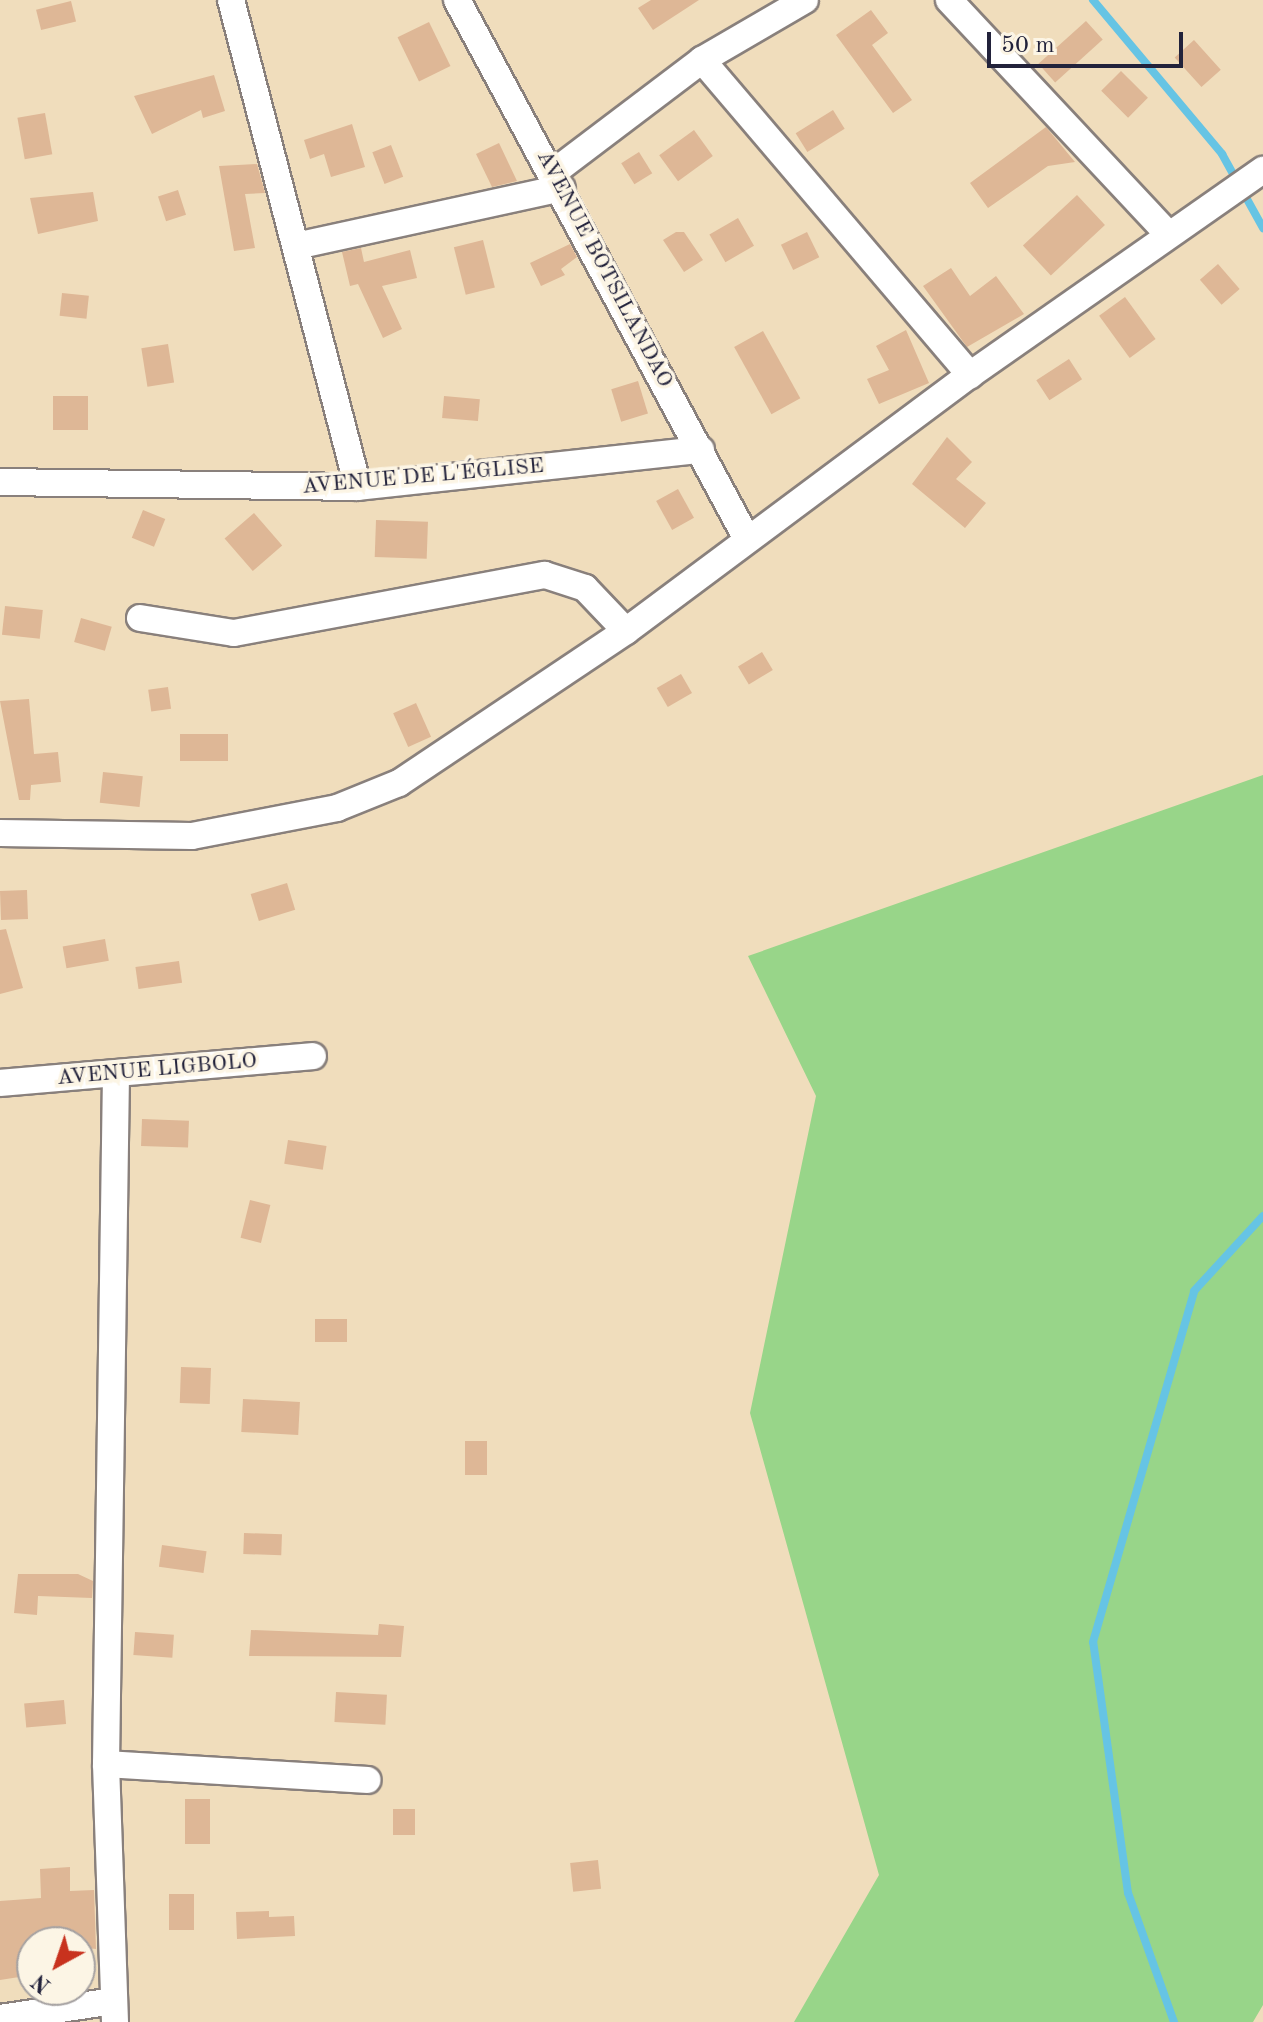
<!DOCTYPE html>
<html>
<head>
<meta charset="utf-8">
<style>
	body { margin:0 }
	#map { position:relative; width:1263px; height:2022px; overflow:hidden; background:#f0ddbc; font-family:"Old Standard TT",serif }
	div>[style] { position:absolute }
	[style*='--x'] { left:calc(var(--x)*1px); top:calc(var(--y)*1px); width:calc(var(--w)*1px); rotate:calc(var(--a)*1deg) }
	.green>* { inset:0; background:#98d589 }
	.stream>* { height:8px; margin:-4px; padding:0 4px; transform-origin:4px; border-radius:4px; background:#66c4e4 }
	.building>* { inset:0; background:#deb796; transform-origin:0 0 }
	.roads { filter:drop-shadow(2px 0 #89807c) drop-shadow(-2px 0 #89807c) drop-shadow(0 2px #89807c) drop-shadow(0 -2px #89807c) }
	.street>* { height:26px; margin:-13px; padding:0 13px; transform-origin:13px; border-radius:13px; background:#fff }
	span { translate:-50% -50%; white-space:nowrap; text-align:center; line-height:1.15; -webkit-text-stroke:7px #fcf5e5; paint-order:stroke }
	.street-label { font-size:22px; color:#22223b }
	.north { position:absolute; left:16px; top:1926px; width:80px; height:80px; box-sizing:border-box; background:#fcf5e5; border:2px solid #a5a1a1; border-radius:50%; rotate:220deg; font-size:22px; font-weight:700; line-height:32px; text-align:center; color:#22223b }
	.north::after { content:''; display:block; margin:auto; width:28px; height:36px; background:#c8321e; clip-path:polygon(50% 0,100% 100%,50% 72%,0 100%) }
	.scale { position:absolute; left:987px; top:32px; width:196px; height:36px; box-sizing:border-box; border:4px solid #22223b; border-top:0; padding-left:10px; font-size:24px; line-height:28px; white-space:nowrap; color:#22223b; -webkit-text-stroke:6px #fcf5e5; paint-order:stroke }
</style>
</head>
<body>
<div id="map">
	<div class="green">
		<div style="clip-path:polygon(1263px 775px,1263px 2005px,1253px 2022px,794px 2022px,879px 1875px,750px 1413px,816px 1096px,748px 956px)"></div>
	</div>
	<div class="stream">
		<div style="--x:1093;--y:0;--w:201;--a:50"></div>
		<div style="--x:1222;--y:154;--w:85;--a:61"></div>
		<div style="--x:1174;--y:2022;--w:137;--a:-109.6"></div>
		<div style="--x:1128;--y:1893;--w:253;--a:-97.9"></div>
		<div style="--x:1093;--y:1642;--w:365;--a:-73.9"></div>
		<div style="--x:1194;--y:1291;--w:102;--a:-47.4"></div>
	</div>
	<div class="building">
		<div style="clip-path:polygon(651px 0,699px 0,653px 30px,638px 8px)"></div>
		<div style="left:71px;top:1px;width:21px;height:36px;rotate:76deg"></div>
		<div style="clip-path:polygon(871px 10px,888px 33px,872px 45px,912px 100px,893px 113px,836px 35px)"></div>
		<div style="left:1086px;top:21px;width:25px;height:64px;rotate:48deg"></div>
		<div style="left:429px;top:22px;width:49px;height:35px;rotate:64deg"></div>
		<div style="left:1194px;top:40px;width:40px;height:26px;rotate:48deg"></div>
		<div style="left:1121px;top:71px;width:38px;height:28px;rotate:45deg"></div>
		<div style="clip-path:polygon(214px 75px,225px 111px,203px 118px,201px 110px,152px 134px,134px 96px)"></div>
		<div style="left:833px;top:110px;width:22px;height:44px;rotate:58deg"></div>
		<div style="left:45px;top:113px;width:42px;height:28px;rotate:80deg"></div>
		<div style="clip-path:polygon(352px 124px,365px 167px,331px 177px,324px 154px,310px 159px,304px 140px)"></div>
		<div style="clip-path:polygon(1046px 127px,1075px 162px,1048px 166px,988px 208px,970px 183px)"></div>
		<div style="left:694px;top:130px;width:32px;height:43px;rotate:54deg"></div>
		<div style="clip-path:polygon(499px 143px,517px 181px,492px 187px,476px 154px)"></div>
		<div style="left:391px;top:145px;width:34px;height:20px;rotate:69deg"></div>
		<div style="left:639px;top:152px;width:25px;height:21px;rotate:58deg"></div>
		<div style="clip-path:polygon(257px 164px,265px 193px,245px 194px,255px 248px,234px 251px,219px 166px)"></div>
		<div style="left:178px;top:190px;width:26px;height:21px;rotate:72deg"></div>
		<div style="clip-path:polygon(93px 192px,98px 221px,38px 234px,30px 198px)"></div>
		<div style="left:1077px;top:195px;width:41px;height:74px;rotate:47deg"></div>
		<div style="left:738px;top:218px;width:32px;height:33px;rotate:60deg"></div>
		<div style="clip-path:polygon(676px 232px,684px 232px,703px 260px,684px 272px,663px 240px)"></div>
		<div style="left:807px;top:232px;width:28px;height:29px;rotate:64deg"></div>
		<div style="left:483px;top:240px;width:49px;height:30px;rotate:76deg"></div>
		<div style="clip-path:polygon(570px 244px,577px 257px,561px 269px,565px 275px,541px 286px,530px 263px)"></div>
		<div style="clip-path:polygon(361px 248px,364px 262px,410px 250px,417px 278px,382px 286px,402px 329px,383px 338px,358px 284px,350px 286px,342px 252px)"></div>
		<div style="left:1218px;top:264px;width:33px;height:24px;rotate:49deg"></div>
		<div style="clip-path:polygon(951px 268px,970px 296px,996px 276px,1024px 314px,967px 347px,923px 286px)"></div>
		<div style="left:62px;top:293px;width:27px;height:23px;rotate:6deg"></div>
		<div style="left:1125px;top:297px;width:52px;height:32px;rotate:54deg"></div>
		<div style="clip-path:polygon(906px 330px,929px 383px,879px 404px,867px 379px,889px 370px,876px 346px)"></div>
		<div style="left:763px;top:331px;width:77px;height:33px;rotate:61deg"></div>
		<div style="left:168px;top:344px;width:39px;height:27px;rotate:81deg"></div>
		<div style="left:1069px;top:359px;width:24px;height:39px;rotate:57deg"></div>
		<div style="left:638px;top:381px;width:34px;height:28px;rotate:73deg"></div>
		<div style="left:53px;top:396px;width:35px;height:34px"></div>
		<div style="left:444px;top:396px;width:36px;height:22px;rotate:5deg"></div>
		<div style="clip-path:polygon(947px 437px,972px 462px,956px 479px,986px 503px,965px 528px,912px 484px)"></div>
		<div style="left:678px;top:489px;width:33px;height:25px;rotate:61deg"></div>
		<div style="left:143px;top:510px;width:24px;height:30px;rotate:22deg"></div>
		<div style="left:254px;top:513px;width:43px;height:39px;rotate:49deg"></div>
		<div style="left:376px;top:520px;width:52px;height:37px;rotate:2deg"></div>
		<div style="left:5px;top:606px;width:38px;height:29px;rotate:6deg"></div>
		<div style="left:81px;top:618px;width:32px;height:25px;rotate:16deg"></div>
		<div style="left:762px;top:652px;width:21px;height:28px;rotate:59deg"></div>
		<div style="left:681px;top:674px;width:22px;height:28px;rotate:60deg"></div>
		<div style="left:168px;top:687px;width:22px;height:20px;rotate:82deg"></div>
		<div style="clip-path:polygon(29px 699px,34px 754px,58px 752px,61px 782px,31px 785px,30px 800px,19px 800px,0 701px)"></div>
		<div style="left:416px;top:703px;width:37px;height:25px;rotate:66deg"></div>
		<div style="left:180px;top:734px;width:48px;height:27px"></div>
		<div style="left:103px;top:772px;width:40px;height:31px;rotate:6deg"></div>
		<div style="left:287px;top:883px;width:28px;height:38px;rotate:73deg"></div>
		<div style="left:27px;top:890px;width:29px;height:27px;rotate:88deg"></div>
		<div style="clip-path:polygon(6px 929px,23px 988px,0 994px,0 930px)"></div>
		<div style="left:105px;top:939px;width:22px;height:43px;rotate:80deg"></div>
		<div style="left:179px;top:961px;width:22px;height:44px;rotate:82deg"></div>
		<div style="left:142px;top:1119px;width:47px;height:27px;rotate:2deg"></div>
		<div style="left:288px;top:1140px;width:39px;height:24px;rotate:9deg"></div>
		<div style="left:250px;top:1200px;width:21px;height:39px;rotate:14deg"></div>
		<div style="left:315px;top:1319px;width:32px;height:23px"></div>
		<div style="left:181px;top:1367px;width:30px;height:36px;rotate:2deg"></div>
		<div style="left:243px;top:1399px;width:57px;height:33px;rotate:3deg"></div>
		<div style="left:465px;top:1441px;width:22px;height:34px"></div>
		<div style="left:244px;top:1533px;width:38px;height:21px;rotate:2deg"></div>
		<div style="left:162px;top:1545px;width:45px;height:22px;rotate:8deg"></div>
		<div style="clip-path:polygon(18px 1574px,78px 1574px,93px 1581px,92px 1598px,38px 1596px,37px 1615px,14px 1613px)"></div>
		<div style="clip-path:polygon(379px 1624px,404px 1626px,401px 1657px,249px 1656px,251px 1630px,378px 1635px)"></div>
		<div style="left:135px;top:1632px;width:39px;height:23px;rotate:4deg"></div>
		<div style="left:336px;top:1692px;width:51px;height:30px;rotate:3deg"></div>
		<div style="left:64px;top:1700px;width:24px;height:40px;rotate:85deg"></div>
		<div style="left:210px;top:1799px;width:45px;height:25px;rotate:90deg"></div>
		<div style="left:393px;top:1809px;width:22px;height:26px"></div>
		<div style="left:598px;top:1860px;width:29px;height:28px;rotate:84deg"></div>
		<div style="clip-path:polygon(70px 1867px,70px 1891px,94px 1890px,96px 1949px,32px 1942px,32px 1975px,0 1980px,0 1901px,41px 1898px,40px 1869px)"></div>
		<div style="left:169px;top:1894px;width:25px;height:36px"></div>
		<div style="clip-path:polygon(269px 1911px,269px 1917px,294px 1916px,295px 1936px,237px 1939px,236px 1912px)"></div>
	</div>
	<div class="roads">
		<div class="street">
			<div style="--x:231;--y:0;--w:503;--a:75.38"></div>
			<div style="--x:457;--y:0;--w:612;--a:61.72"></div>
			<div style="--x:949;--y:0;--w:319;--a:46.9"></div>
			<div style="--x:702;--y:60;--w:414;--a:49.6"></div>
			<div style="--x:554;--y:172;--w:186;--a:-37.1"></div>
			<div style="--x:702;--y:60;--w:119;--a:-30.2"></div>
			<div style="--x:296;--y:246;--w:272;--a:-12.3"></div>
			<div style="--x:0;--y:482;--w:358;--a:0.8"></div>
			<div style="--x:358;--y:487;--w:345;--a:-6.2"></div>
			<div style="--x:140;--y:618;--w:95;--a:9.1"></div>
			<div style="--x:234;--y:633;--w:316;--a:-10.6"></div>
			<div style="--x:545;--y:575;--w:42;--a:18"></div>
			<div style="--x:585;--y:588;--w:59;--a:46.4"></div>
			<div style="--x:0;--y:833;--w:192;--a:0.9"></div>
			<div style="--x:192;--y:836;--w:148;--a:-10.9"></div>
			<div style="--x:337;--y:808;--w:67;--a:-22"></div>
			<div style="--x:399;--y:783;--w:273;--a:-33.8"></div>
			<div style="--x:626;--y:631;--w:429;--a:-36.7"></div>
			<div style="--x:970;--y:375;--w:358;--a:-35"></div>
			<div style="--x:0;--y:1083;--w:314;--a:-4.9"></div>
			<div style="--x:106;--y:1764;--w:262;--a:3.5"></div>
			<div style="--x:0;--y:2018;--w:115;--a:-8.5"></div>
			<div style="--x:115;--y:2022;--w:258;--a:-92"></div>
			<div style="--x:106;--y:1764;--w:690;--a:-89.17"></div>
		</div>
	</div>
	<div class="street-label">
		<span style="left:604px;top:269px;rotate:62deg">AVENUE BOTSILANDAO</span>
		<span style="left:423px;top:477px;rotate:-5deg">AVENUE DE L'ÉGLISE</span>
		<span style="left:157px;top:1070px;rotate:-5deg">AVENUE LIGBOLO</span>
	</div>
	<div class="north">N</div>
	<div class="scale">50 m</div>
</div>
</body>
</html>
